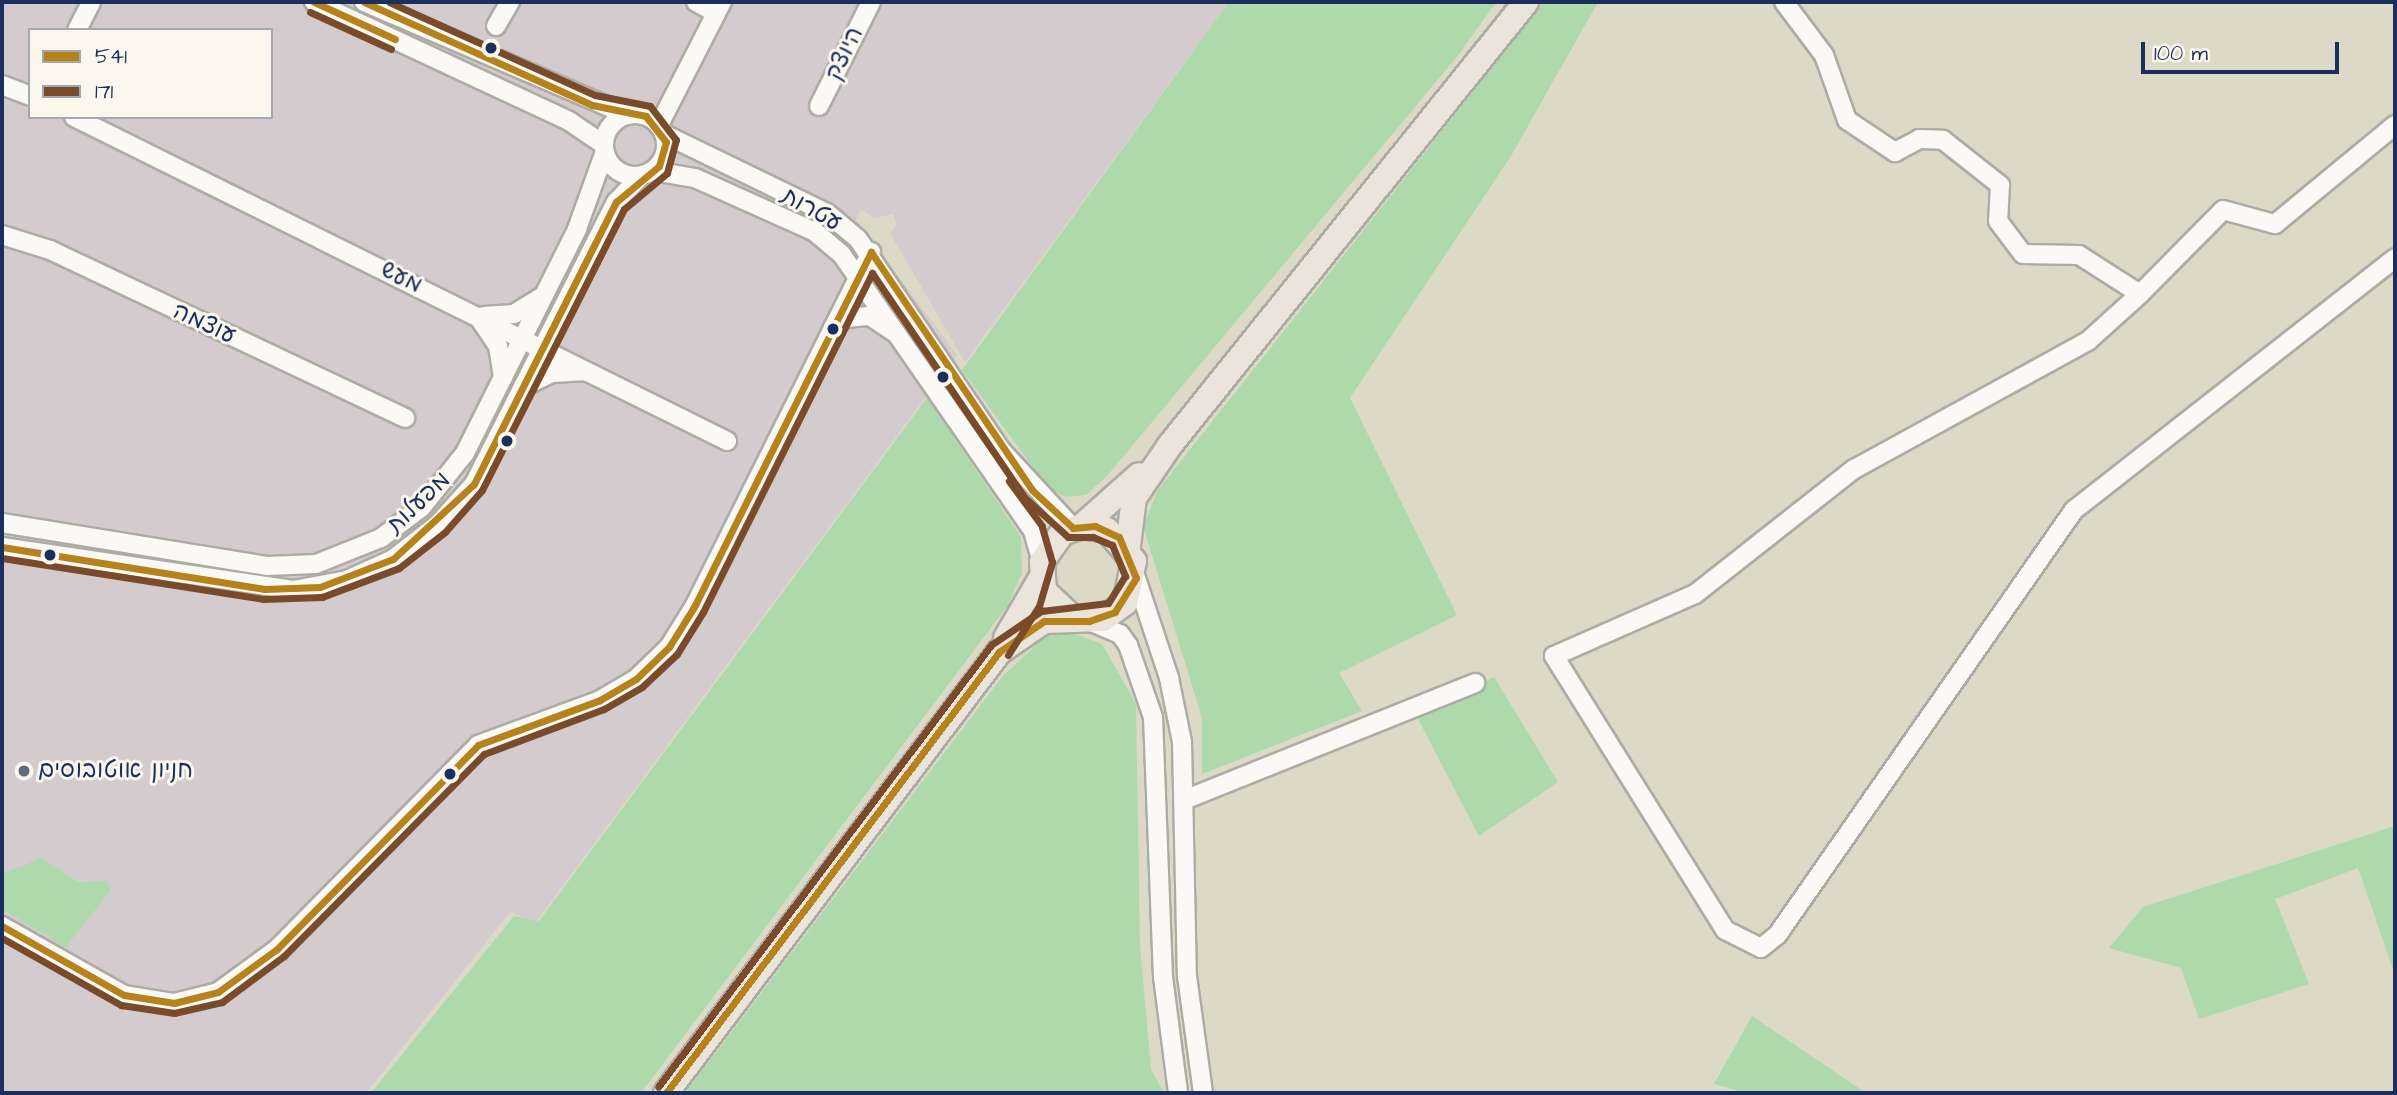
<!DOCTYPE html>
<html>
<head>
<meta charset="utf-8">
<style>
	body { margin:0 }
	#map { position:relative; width:2397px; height:1095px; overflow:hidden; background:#dcd9c6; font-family:"Architects Daughter","Playpen Sans Hebrew",sans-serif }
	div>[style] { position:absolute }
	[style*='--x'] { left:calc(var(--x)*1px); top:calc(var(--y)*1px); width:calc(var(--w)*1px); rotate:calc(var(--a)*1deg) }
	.industrial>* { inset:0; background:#d3cbce }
	.green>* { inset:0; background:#aed9ad }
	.roads { filter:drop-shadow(2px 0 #acaca4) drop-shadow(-2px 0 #acaca4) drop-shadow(0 2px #acaca4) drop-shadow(0 -2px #acaca4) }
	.minor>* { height:18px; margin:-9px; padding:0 9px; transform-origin:9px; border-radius:9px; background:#faf9f6 }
	.minor>.ring { margin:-9px; padding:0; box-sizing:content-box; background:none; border:18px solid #faf9f6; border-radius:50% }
	.highway>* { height:24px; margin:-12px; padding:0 12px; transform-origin:12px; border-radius:12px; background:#ebe4db }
	.bus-1>* { height:7px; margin:-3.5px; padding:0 3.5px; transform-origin:3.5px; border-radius:3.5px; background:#b5821c }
	.bus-2>* { height:7px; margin:-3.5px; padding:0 3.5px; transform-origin:3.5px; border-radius:3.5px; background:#7a4b2a }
	.dots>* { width:19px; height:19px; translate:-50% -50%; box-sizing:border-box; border:4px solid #fbf7ec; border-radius:50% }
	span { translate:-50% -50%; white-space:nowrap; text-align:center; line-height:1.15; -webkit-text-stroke:6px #fbf7ec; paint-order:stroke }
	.street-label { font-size:24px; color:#1b2f5e }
	.poi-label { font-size:24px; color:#1b2f5e }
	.left { translate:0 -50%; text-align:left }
	.frame { position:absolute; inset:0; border:4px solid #1b2f5e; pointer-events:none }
	.legend { position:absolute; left:28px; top:28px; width:245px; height:91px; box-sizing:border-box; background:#fbf7ec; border:2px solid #a1a7b3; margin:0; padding:9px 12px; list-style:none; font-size:21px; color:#1b2f5e }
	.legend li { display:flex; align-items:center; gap:14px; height:35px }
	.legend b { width:35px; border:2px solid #a1a7b3 }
	.scale { position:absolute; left:2141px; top:42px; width:198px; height:32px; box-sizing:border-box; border:4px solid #1b2f5e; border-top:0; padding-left:9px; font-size:21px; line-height:24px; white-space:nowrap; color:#1b2f5e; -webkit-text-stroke:5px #fbf7ec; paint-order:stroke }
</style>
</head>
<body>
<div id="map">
	<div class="industrial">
		<div style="clip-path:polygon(evenodd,2px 2px,1229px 2px,965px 362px,890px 233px,897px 225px,893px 214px,874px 218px,861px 209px,856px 220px,957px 355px,536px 922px,510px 912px,366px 1093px,2px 1093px,2px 2px,30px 30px,271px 30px,271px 117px,30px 117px,30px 30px)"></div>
	</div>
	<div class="green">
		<div style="clip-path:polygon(1229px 2px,1496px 2px,1460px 53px,1107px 476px,1086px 495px,1066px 497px,1048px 488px,962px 370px)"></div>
		<div style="clip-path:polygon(1544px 2px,1598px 2px,1511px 156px,1350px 398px,1457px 615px,1339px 673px,1362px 711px,1202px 774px,1202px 718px,1143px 526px,1158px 490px)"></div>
		<div style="clip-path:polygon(927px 398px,1021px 537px,1022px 573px,1008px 605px,641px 1093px,371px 1093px,514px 916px,539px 921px)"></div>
		<div style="clip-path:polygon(1073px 633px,1102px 644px,1136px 704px,1140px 946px,1151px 1069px,1163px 1091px,685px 1093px,1002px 677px,1046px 636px)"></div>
		<div style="clip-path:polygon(1494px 677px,1558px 782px,1479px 836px,1417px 717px)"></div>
		<div style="clip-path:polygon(2395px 826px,2395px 975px,2358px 868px,2275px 899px,2309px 984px,2199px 1019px,2181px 968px,2109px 948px,2143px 907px)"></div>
		<div style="clip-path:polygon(42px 858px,78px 882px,107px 881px,110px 891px,66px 947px,2px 909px,2px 874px)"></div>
		<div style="clip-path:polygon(1752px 1016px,1866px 1093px,1746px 1093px,1714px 1084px)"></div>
	</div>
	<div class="roads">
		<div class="minor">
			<div style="--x:314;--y:2;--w:281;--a:25"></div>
			<div style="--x:569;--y:121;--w:41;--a:34.1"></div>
			<div style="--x:364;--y:2;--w:287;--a:23.2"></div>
			<div style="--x:696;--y:2;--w:23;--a:29"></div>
			<div style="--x:1784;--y:2;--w:66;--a:53"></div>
			<div style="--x:1824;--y:55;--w:69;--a:70.5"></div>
			<div style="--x:1847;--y:120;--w:58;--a:33.7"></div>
			<div style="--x:1895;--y:152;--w:27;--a:-28"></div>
			<div style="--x:1919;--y:139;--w:24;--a:2"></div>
			<div style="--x:1943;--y:140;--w:73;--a:38.3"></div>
			<div style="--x:2000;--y:185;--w:36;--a:93"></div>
			<div style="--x:1998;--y:221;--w:41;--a:52.9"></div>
			<div style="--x:2023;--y:254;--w:56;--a:1"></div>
			<div style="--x:2079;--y:255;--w:72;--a:32.6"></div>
			<div style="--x:2140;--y:294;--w:118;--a:-45.3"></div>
			<div style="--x:2223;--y:210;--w:54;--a:15.1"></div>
			<div style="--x:2275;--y:224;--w:156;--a:-39.5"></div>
			<div style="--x:496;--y:26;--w:28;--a:-60"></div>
			<div style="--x:77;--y:30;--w:31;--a:-63"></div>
			<div style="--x:2;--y:85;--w:30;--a:21"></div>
			<div style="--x:819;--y:106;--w:116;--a:-63.4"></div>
			<div class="ring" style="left:604px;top:114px;width:44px;height:44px"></div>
			<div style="--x:74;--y:117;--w:729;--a:26.39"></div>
			<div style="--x:659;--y:125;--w:138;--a:-62.9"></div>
			<div style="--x:664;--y:134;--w:181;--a:25.9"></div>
			<div style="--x:827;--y:213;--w:40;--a:40"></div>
			<div style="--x:858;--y:239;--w:255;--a:55.9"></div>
			<div style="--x:1001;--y:450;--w:106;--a:47.3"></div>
			<div style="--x:653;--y:171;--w:43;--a:9.5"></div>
			<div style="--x:695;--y:178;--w:132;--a:24.2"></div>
			<div style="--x:815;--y:232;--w:35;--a:40"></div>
			<div style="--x:842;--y:255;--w:336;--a:55.3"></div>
			<div style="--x:1033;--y:531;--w:32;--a:74"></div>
			<div style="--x:2;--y:235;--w:50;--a:17.4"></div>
			<div style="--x:50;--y:250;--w:393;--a:25.3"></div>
			<div style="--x:2140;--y:294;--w:70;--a:137.9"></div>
			<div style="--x:2088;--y:341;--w:267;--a:151.3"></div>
			<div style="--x:1854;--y:469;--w:202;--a:141.8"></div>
			<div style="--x:1695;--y:594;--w:154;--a:156.3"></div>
			<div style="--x:1554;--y:656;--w:323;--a:58"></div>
			<div style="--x:1725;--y:930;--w:40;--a:26.6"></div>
			<div style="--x:1761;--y:948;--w:22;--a:-39"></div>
			<div style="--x:1778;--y:934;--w:517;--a:-55.08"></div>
			<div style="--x:2074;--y:510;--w:408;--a:-38.1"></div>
			<div style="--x:484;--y:316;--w:30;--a:-4"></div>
			<div style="--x:514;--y:314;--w:32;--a:-32"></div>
			<div style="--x:479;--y:318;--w:34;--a:56"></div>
			<div style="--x:498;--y:346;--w:32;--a:81"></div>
			<div style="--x:833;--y:327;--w:16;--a:-35"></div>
			<div style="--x:846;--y:318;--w:24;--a:-5"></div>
			<div style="--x:870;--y:316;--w:27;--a:34"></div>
			<div style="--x:525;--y:386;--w:30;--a:-26"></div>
			<div style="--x:552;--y:373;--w:33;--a:-3"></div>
			<div style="--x:2;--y:523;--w:268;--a:9.2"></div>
			<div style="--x:267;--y:566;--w:49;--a:-2.3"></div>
			<div style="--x:316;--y:564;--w:70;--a:-21.8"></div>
			<div style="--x:381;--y:538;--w:51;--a:-37.1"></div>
			<div style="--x:422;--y:507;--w:69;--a:-51.5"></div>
			<div style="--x:465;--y:453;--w:250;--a:-63.4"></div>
			<div style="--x:577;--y:229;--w:80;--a:-70.2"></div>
			<div style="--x:2;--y:547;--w:294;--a:8.4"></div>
			<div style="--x:293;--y:590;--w:55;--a:-10.5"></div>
			<div style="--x:347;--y:580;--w:51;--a:-24.5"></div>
			<div style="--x:393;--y:559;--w:57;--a:-37.9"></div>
			<div style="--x:438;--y:524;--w:54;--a:-48"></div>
			<div style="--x:474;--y:484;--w:316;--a:-63.3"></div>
			<div style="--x:616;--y:202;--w:35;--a:-46"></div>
			<div style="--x:1136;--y:578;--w:105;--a:71.7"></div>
			<div style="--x:1169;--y:678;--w:65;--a:78.5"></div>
			<div style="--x:1182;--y:742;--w:234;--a:88.8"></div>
			<div style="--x:1187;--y:976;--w:118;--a:82.2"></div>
			<div style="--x:1089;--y:621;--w:34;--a:23"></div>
			<div style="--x:1120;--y:634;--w:14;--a:54"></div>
			<div style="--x:1128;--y:645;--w:76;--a:70.9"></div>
			<div style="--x:1153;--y:717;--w:260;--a:87.8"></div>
			<div style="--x:1163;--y:977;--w:117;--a:82.6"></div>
			<div style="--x:1184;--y:800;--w:314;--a:-21.9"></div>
			<div style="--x:2;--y:926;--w:140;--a:29.5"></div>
			<div style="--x:124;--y:995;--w:51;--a:9.1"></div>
			<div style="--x:174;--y:1003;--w:45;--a:-14"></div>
			<div style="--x:218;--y:992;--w:73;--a:-36.1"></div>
			<div style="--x:277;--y:949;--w:286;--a:-45.4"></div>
			<div style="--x:478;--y:745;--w:130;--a:-20.2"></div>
			<div style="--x:600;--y:700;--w:42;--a:-30.3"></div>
			<div style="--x:636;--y:679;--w:46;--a:-44.1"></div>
			<div style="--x:669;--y:647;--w:47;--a:-58"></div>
			<div style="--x:694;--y:607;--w:397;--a:-63.5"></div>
		</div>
		<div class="highway">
			<div style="--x:1082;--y:526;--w:76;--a:-41.8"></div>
			<div style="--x:1128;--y:546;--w:48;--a:-82.9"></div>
			<div style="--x:1134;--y:498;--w:64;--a:-55.8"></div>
			<div style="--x:1170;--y:445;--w:568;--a:-51.21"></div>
			<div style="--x:1006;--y:638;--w:69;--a:-59.7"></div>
			<div style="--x:666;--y:1093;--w:553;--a:-52.94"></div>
			<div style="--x:999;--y:652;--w:55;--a:-34.6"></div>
			<div style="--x:1044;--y:621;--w:59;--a:-1.9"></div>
			<div style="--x:1103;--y:619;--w:27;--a:-36"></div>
			<div style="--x:1125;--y:603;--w:43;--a:-77.9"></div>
			<div style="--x:1134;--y:561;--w:41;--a:-131.1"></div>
			<div style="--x:1107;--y:530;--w:25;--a:-171"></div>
			<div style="--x:1082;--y:526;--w:21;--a:161"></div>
			<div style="--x:1062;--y:533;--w:35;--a:125"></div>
			<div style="--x:1042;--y:562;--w:29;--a:86"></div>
			<div style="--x:1044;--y:591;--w:40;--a:43"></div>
		</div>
	</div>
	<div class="bus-1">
		<div style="--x:314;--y:2;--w:89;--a:24.6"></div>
		<div style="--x:2;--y:547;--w:266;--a:9.1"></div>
		<div style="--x:265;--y:589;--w:55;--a:-2.1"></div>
		<div style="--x:320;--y:587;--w:78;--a:-21"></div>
		<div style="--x:393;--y:559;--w:110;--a:-42.8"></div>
		<div style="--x:474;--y:484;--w:316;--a:-63.3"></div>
		<div style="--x:616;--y:202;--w:56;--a:-39.9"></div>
		<div style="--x:659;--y:166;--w:25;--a:-74"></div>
		<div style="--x:666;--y:142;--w:33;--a:-128"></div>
		<div style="--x:646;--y:116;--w:55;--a:-168.5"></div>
		<div style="--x:592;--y:105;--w:250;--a:-155.7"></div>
		<div style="--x:2;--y:926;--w:140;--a:29.5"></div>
		<div style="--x:124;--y:995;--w:51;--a:9.1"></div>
		<div style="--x:174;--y:1003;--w:45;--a:-14"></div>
		<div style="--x:218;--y:992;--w:73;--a:-36.1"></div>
		<div style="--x:277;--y:949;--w:286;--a:-45.4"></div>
		<div style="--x:478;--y:745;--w:130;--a:-20.2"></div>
		<div style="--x:600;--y:700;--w:42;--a:-30.3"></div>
		<div style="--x:636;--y:679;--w:46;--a:-44.1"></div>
		<div style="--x:669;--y:647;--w:47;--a:-58"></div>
		<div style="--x:694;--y:607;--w:397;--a:-63.5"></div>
		<div style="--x:871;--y:252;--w:287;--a:55.9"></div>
		<div style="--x:1032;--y:490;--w:56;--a:42.8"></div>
		<div style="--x:1073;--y:528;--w:22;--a:-5"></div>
		<div style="--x:1095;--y:526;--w:26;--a:25"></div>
		<div style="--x:1119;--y:537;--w:44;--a:67.5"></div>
		<div style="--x:1136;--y:578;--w:40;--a:122"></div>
		<div style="--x:1115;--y:612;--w:28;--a:161"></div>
		<div style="--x:1089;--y:621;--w:45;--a:180"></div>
		<div style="--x:1044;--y:621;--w:55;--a:145.4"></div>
		<div style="--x:999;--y:652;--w:553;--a:127.06"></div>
	</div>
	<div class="bus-2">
		<div style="--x:310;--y:12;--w:89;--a:24.6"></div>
		<div style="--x:2;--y:558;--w:264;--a:8.9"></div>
		<div style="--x:263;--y:599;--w:59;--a:-1.9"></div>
		<div style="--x:322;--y:597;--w:82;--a:-20.6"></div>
		<div style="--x:399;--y:568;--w:58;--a:-38"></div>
		<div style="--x:445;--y:532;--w:56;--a:-48.6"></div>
		<div style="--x:482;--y:490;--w:315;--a:-63.2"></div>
		<div style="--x:624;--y:209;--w:56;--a:-39.9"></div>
		<div style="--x:667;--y:173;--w:34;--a:-75"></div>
		<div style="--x:676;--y:140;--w:43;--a:-127.4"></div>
		<div style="--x:650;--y:106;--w:56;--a:-168.7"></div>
		<div style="--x:595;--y:95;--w:226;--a:-155.7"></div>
		<div style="--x:1008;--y:655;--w:58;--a:-57.7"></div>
		<div style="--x:1039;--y:606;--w:46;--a:-73.5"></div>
		<div style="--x:1052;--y:562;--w:37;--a:-106"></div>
		<div style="--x:1042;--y:526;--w:56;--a:-126.3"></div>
		<div style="--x:2;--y:938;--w:137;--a:29.4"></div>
		<div style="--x:121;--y:1005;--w:54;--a:8.6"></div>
		<div style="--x:174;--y:1013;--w:49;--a:-12.9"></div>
		<div style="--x:222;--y:1002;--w:77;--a:-36.6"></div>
		<div style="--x:284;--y:956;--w:284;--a:-45.3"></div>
		<div style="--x:484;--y:754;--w:128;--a:-20.6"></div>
		<div style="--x:604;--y:709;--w:44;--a:-30.1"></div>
		<div style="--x:642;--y:687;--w:48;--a:-43.3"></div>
		<div style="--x:677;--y:654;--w:49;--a:-58.2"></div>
		<div style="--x:703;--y:612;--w:379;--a:-63.5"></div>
		<div style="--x:872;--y:273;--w:271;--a:55.8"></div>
		<div style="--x:1024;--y:497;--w:59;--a:42.3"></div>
		<div style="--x:1068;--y:537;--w:25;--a:0"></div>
		<div style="--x:1093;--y:537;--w:21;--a:23"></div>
		<div style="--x:1112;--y:545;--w:34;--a:67"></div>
		<div style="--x:1125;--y:576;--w:32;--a:122"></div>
		<div style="--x:1108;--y:603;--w:67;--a:173.2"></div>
		<div style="--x:1041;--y:611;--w:60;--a:145.8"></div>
		<div style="--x:991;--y:645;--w:553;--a:126.99"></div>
	</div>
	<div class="dots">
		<div style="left:491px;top:48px;background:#1b2f5e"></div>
		<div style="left:833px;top:329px;background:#1b2f5e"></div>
		<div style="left:943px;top:377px;background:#1b2f5e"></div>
		<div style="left:507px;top:441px;background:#1b2f5e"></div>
		<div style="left:50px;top:555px;background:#1b2f5e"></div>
		<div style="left:24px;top:771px;background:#5f6a82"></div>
		<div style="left:450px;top:774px;background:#1b2f5e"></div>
	</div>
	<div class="street-label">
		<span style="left:845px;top:54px;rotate:-64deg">היוצק</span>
		<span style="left:811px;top:210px;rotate:29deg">עטרות</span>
		<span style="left:401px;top:278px;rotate:26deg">מעש</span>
		<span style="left:204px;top:324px;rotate:25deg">עוצמה</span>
		<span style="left:419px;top:503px;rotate:-44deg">מפעלות</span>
	</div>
	<div class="poi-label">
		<span class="left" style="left:38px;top:771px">חניון אוטובוסים</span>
	</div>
	<div class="frame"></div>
	<ul class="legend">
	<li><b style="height:9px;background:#b5821c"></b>541</li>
	<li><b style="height:9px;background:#7a4b2a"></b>171</li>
	</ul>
	<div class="scale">100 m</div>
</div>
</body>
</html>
